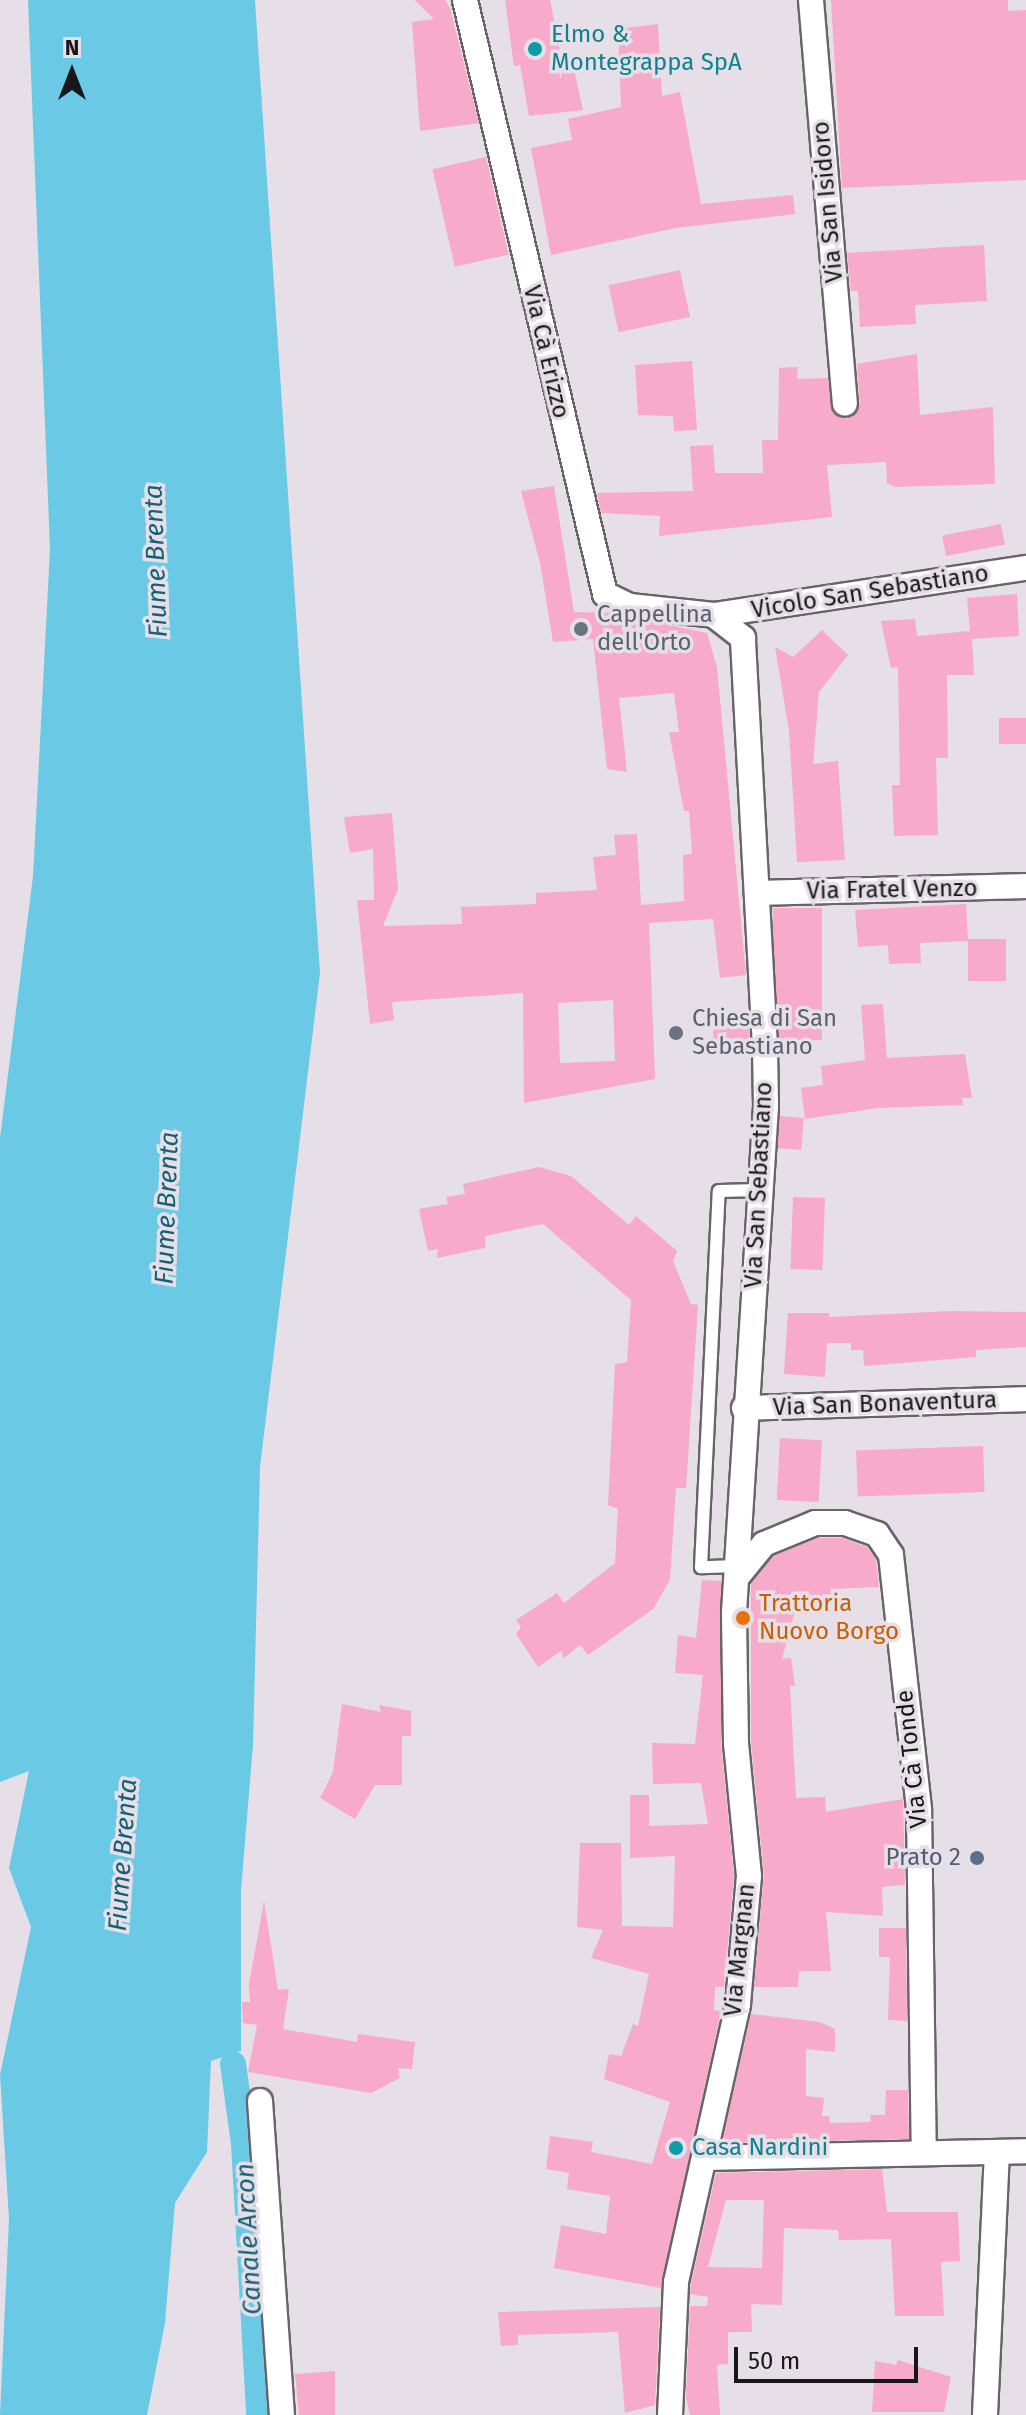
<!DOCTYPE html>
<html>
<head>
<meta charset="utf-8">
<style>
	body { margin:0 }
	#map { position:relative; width:1026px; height:2415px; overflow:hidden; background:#e6dfe7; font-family:"Fira Sans",sans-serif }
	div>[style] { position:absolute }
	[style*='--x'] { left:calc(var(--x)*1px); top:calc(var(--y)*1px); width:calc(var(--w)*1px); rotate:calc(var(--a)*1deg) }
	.water>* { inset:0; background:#6ac9e5 }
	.canal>* { height:26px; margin:-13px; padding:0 13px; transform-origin:13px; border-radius:13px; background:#6ac9e5 }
	.building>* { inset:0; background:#f7aac9; transform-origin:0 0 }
	.roads { filter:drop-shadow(2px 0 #69636a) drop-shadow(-2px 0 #69636a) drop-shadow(0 2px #69636a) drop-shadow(0 -2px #69636a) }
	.lane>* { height:12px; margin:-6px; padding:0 6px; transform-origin:6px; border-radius:6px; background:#fff }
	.street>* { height:24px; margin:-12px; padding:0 12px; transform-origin:12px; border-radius:12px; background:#fff }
	.dots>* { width:22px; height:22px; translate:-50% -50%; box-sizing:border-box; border:4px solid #e6dfe7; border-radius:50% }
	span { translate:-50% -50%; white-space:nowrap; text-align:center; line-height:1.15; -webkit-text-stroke:7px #e6dfe7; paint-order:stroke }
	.culture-label { font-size:24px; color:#0d838f }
	.left { translate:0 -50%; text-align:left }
	.street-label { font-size:24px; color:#181618 }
	.worship-label { font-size:24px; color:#5b616d }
	.food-label { font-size:24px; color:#c56008 }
	.service-label { font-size:24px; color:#4e5e75 }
	.right { translate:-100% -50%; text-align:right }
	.water-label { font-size:26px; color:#136175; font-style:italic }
	.north { position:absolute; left:32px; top:32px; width:80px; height:80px; -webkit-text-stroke:6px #e6dfe7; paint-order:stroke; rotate:0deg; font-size:22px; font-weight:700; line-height:32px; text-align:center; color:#181618 }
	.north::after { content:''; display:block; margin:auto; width:28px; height:36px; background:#181618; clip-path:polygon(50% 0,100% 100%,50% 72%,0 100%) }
	.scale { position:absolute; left:734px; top:2347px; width:184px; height:36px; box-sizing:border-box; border:4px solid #181618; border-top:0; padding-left:10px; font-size:24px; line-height:28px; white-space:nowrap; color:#181618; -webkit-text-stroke:6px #e6dfe7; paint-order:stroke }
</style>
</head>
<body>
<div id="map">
	<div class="water">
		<div style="clip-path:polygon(28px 0,255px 0,320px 973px,260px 1467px,253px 1745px,241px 1890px,241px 2051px,211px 2061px,207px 2152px,175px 2203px,165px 2323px,147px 2415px,0 2415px,9px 2219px,0 2075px,31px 1927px,9px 1868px,29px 1771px,0 1782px,0 1138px,33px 876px,50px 549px)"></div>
	</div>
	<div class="canal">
		<div style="--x:233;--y:2064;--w:80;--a:82.1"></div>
		<div style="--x:244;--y:2143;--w:272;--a:86.8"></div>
	</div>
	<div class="building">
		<div style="clip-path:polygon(415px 0,445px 0,450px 8px,479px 123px,420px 131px,412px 22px,434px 19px)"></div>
		<div style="clip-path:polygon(505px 0,550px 0,564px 71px,574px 69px,583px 110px,529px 116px,520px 65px,514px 66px)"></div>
		<div style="clip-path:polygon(831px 0,1008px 0,1008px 11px,1026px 10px,1026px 180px,842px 188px)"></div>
		<div style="clip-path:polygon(658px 24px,662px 96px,680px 92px,701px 204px,793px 195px,795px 214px,676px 228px,551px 255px,531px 148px,572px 140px,568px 119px,621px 107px,618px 29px)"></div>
		<div style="left:486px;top:157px;width:100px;height:55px;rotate:77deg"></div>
		<div style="clip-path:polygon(984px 245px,987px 301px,915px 305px,916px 324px,860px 327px,858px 291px,851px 291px,847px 253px)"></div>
		<div style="left:680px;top:270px;width:48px;height:73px;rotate:78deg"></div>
		<div style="clip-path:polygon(917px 354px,920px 415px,993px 407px,995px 484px,895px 487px,887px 483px,886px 462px,827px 465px,832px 517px,659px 536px,660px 516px,601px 513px,597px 493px,693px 491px,690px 446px,713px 445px,715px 473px,763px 473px,762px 440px,778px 440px,779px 368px,798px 367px,797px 379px,828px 378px,832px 412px,847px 419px,860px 404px,857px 364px)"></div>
		<div style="clip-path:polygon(692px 361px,697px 430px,674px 431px,673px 416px,638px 415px,635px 365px)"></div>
		<div style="clip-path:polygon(evenodd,554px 486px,574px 612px,611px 613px,707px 633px,717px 667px,746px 975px,720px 978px,713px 919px,649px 923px,655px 1079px,524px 1103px,523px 993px,392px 1002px,394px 1020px,370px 1024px,357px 900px,374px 900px,373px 849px,350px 853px,344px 817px,392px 813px,398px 889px,383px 926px,462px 924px,461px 907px,536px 904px,536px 893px,597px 890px,593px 857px,616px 855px,614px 835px,637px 834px,641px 905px,684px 901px,683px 855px,692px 854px,689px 811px,684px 811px,669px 732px,679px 732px,674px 693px,619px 698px,627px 772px,607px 769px,593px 639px,553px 642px,540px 563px,521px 491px,554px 486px,613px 1000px,615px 1061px,560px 1063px,558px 1003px,613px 1000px)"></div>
		<div style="left:1001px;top:524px;width:21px;height:60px;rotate:79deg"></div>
		<div style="clip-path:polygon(1017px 594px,1019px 636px,972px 639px,974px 675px,947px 675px,948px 758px,936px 758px,938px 835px,894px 836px,892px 785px,900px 785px,898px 667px,891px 668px,881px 621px,915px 619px,917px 636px,970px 631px,967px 598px)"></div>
		<div style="clip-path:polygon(822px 630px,848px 655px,819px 692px,813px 764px,838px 761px,845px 860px,797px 862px,789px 731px,775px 647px,793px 657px)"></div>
		<div style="left:1026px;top:718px;width:26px;height:27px;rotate:90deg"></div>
		<div style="clip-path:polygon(966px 904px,968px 941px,920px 943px,921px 963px,889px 964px,888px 945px,858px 947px,855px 910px)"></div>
		<div style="left:773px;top:908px;width:49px;height:132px"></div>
		<div style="left:1006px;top:939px;width:42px;height:38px;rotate:90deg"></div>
		<div style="clip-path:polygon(883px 1004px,887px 1058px,965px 1054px,972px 1098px,962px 1098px,963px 1105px,878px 1108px,805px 1119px,801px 1088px,823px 1085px,821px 1066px,865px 1060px,861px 1005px)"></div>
		<div style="left:749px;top:1024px;width:24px;height:36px;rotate:88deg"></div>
		<div style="left:780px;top:1116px;width:24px;height:32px;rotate:5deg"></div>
		<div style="clip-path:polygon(539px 1167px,571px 1176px,629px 1225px,636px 1216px,677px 1251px,673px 1261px,691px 1304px,698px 1305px,686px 1488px,676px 1488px,670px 1580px,653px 1609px,588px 1655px,580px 1645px,564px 1658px,561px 1651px,538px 1667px,516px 1634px,521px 1627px,516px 1620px,557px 1593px,564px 1603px,615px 1563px,618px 1509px,608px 1505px,615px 1364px,627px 1362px,631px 1300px,543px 1224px,485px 1236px,485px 1248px,437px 1258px,438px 1249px,428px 1251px,419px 1209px,448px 1204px,446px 1197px,465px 1194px,463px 1184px)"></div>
		<div style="left:793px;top:1197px;width:32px;height:72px;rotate:2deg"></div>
		<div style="clip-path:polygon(952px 1311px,1026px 1312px,1026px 1347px,976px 1350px,976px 1357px,864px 1366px,863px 1350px,851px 1350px,851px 1343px,827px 1343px,825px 1377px,784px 1374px,788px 1313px,829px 1313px,829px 1317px)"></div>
		<div style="left:780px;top:1438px;width:42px;height:62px;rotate:3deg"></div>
		<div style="left:983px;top:1446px;width:46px;height:127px;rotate:88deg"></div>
		<div style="clip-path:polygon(818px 1538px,842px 1538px,867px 1547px,876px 1560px,879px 1587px,831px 1589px,829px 1613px,794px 1614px,782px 1659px,791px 1658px,795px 1686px,790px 1686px,796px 1798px,825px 1797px,826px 1812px,903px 1799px,905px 1885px,882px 1887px,883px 1916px,826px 1912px,831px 1971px,799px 1971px,798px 1987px,754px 1987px,764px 1875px,751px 1742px,751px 1584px,773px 1556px)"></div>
		<div style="clip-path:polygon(702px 1580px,721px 1581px,721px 1743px,734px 1876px,724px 1987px,715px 1987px,714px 2010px,721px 2011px,661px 2288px,554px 2268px,561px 2225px,606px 2234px,610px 2196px,567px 2189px,569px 2173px,546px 2169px,550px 2136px,593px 2142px,591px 2152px,652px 2164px,670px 2102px,604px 2079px,609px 2054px,621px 2056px,633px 2024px,638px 2026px,649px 1974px,591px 1958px,603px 1930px,577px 1927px,580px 1843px,621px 1843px,622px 1926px,673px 1927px,675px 1856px,630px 1858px,630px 1795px,649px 1795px,649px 1826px,708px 1824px,701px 1783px,653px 1784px,652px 1743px,695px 1744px,703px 1675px,675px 1673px,678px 1635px,696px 1638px)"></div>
		<div style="clip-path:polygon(342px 1704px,381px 1712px,379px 1705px,411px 1711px,411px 1736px,402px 1736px,402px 1785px,375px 1785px,355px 1819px,320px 1798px,333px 1772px)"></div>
		<div style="clip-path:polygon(264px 1901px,278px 1990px,289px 1989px,283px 2029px,357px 2042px,358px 2034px,415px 2042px,412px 2069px,398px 2068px,400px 2078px,371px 2093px,248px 2072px,257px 2025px,243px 2023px,242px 2002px,250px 2002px,249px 1984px)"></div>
		<div style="clip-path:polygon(879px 1928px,906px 1928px,907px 2021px,888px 2020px,890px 1957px,879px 1957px)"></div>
		<div style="clip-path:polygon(751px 2014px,820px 2022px,835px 2029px,835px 2052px,806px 2049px,806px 2096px,824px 2098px,822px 2116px,829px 2116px,830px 2123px,871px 2122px,870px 2115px,885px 2115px,886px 2090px,908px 2090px,909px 2139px,722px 2143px)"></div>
		<div style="clip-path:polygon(evenodd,882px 2169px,887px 2212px,958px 2212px,960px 2261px,941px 2262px,944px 2316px,895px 2316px,891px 2239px,839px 2240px,838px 2230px,784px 2228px,782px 2305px,751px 2304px,752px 2332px,728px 2332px,728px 2364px,717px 2365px,720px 2415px,690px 2415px,686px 2397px,690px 2306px,707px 2306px,708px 2297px,690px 2294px,691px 2284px,716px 2173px,882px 2169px,726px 2200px,764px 2200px,762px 2268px,708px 2267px,726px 2200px)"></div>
		<div style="clip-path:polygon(660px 2307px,655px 2405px,625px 2413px,618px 2332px,518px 2335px,518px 2345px,501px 2346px,498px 2312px)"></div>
		<div style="clip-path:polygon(898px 2360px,951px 2377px,944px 2412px,872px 2412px,875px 2361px,896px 2365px)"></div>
		<div style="clip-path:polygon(335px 2371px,335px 2415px,299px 2415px,295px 2374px)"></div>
	</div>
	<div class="roads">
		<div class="lane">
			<div style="--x:737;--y:1566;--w:36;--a:178"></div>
			<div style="--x:701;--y:1567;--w:376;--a:-87.3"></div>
			<div style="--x:719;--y:1191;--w:40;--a:-1.4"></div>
		</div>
		<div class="street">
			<div style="--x:465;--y:0;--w:610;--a:76.74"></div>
			<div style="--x:605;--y:594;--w:28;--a:26"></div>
			<div style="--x:630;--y:606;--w:84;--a:6.1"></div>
			<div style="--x:714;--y:615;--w:316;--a:-8.6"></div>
			<div style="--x:811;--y:0;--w:405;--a:85.2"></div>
			<div style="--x:757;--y:893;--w:269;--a:-1.5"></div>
			<div style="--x:744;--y:1408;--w:282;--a:-1.8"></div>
			<div style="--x:738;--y:1576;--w:41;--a:-50.9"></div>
			<div style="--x:764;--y:1544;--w:55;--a:-22.4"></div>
			<div style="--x:815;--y:1523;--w:30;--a:0"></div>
			<div style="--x:845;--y:1523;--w:34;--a:19"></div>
			<div style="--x:877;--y:1534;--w:25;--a:56"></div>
			<div style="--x:891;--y:1555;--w:256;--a:83.7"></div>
			<div style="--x:919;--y:1809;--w:341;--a:89.2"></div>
			<div style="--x:260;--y:2101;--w:315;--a:86"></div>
			<div style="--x:704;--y:2158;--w:322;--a:-1.2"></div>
			<div style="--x:670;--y:2415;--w:133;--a:-87.4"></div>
			<div style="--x:676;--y:2282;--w:285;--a:-77.4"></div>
			<div style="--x:738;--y:2004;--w:128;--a:-85.1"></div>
			<div style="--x:749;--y:1876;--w:134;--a:-95.6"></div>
			<div style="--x:736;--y:1743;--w:131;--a:-90.9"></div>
			<div style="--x:734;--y:1612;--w:507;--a:-86.38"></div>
			<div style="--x:766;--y:1106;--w:59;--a:-91"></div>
			<div style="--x:765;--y:1047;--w:410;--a:-93.1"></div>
			<div style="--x:743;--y:638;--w:37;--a:-142"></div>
			<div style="--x:985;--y:2415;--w:262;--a:-87.4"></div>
		</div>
	</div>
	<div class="dots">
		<div style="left:535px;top:49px;background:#0f9aa8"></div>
		<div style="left:581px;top:629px;background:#6b7280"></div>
		<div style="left:676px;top:1033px;background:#6b7280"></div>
		<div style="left:743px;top:1618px;background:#e8710a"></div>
		<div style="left:977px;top:1858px;background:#5c6f8a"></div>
		<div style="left:676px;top:2148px;background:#0f9aa8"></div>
	</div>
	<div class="culture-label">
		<span class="left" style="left:551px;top:49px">Elmo &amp;<br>Montegrappa SpA</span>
		<span class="left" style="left:692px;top:2148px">Casa Nardini</span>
	</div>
	<div class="street-label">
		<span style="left:828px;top:202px;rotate:-95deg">Via San Isidoro</span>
		<span style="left:546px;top:352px;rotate:77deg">Via Cà Erizzo</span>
		<span style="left:870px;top:592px;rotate:-9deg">Vicolo San Sebastiano</span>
		<span style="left:892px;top:890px;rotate:-1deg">Via Fratel Venzo</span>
		<span style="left:759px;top:1185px;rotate:-87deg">Via San Sebastiano</span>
		<span style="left:885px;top:1404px;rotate:-2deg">Via San Bonaventura</span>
		<span style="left:912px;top:1759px;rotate:-96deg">Via Cà Tonde</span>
		<span style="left:740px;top:1950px;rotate:-84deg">Via Margnan</span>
	</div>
	<div class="worship-label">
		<span class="left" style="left:597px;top:629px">Cappellina<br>dell'Orto</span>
		<span class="left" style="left:692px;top:1033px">Chiesa di San<br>Sebastiano</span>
	</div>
	<div class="food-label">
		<span class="left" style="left:759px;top:1618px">Trattoria<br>Nuovo Borgo</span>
	</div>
	<div class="service-label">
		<span class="right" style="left:961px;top:1858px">Prato 2</span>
	</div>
	<div class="water-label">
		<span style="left:156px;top:561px;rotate:-92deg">Fiume Brenta</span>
		<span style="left:167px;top:1208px;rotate:-88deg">Fiume Brenta</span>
		<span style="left:123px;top:1855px;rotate:-86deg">Fiume Brenta</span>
		<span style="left:249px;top:2239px;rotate:-93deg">Canale Arcon</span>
	</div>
	<div class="north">N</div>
	<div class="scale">50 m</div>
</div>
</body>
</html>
